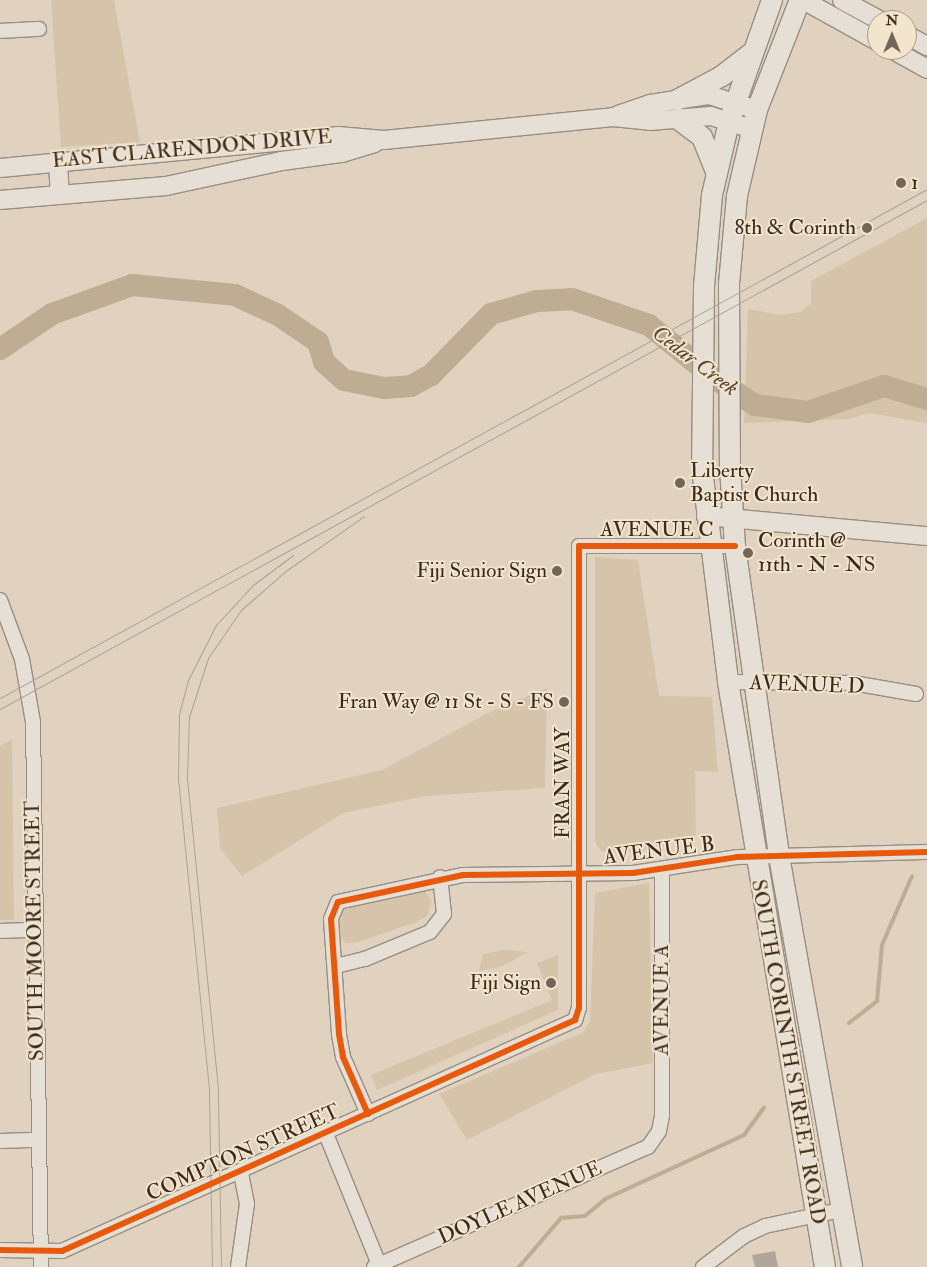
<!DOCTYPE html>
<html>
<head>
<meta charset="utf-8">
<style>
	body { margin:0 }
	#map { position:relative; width:927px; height:1267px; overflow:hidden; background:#e0d2be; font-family:"IM FELL Double Pica",serif }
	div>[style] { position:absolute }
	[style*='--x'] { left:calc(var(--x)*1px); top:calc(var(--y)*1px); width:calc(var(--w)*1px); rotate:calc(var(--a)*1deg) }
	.green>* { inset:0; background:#d6c4aa }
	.stream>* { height:4px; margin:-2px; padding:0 2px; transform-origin:2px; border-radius:2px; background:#beac93 }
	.river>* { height:22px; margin:-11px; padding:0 11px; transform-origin:11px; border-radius:11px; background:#beac93 }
	.building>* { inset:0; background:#b0a699 }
	.roads { filter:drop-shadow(1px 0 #978e82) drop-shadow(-1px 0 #978e82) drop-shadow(0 1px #978e82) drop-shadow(0 -1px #978e82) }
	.minor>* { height:14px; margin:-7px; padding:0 7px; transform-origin:7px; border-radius:7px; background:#e5dfd5 }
	.tertiary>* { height:18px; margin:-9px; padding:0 9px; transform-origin:9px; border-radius:9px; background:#e5dfd5 }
	.secondary>* { height:20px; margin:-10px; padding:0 10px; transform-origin:10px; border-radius:10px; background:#e5dfd5 }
	.tram>* { height:1px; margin:-0.5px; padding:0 0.5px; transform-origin:0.5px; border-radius:0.5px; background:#a8a299 }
	.cycleway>* { height:6px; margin:-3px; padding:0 3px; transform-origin:3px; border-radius:3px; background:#e8590c }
	.dots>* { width:14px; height:14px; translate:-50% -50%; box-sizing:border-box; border:2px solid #f3e4cc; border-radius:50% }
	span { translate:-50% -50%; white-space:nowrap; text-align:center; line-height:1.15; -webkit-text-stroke:4px #f3e4cc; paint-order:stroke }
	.street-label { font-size:21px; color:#392b23 }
	.poi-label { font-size:21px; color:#392b23 }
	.left { translate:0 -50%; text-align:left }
	.right { translate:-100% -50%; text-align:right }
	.water-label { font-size:22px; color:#57473a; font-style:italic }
	.north { position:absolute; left:867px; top:10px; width:50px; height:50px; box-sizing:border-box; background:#f3e4cc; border:1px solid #a99a88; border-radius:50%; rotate:0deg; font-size:14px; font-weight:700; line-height:20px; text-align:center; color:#392b23 }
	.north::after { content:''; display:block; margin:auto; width:18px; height:22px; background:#736559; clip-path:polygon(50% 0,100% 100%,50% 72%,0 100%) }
</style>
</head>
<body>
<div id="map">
	<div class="green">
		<div style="clip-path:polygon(51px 0,114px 0,140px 142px,61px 147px)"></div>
		<div style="clip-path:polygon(927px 218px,927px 423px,869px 413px,848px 419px,744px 423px,748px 309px,781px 315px,800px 312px,811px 303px,811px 281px)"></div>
		<div style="clip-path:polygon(595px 557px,638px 560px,659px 696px,712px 697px,718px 772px,695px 771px,696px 835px,638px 852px,601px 851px,595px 842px)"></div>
		<div style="clip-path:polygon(547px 688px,545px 788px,425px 796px,343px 813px,242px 876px,220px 848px,217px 808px,382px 770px,492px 711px)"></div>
		<div style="clip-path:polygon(12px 739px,14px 920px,0 920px,0 746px)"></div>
		<div style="clip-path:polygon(649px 883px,653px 1063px,596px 1074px,467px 1140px,439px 1094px,584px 1032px,590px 1021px,595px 893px)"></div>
		<div style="clip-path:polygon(424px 889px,431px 901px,428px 915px,417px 922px,358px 942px,345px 943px,338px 932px,342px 910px)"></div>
		<div style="clip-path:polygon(504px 950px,528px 952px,503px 966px,479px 971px,483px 954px)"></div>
		<div style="clip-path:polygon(558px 955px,558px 1010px,377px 1090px,371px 1075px,552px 1000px,537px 963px)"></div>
	</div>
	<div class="stream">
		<div style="--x:849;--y:1023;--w:36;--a:-38"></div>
		<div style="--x:877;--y:1001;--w:56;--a:-84.9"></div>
		<div style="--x:882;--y:945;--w:75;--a:-66.5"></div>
		<div style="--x:519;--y:1267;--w:65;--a:-49.4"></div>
		<div style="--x:561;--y:1218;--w:24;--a:-5"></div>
		<div style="--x:585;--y:1216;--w:26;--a:-40"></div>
		<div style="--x:605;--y:1199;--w:153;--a:-24.7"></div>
		<div style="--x:744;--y:1135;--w:34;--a:-54"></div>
	</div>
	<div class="river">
		<div style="--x:0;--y:349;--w:63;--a:-33.9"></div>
		<div style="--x:52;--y:314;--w:85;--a:-19.9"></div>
		<div style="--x:132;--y:285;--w:103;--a:5.5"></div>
		<div style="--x:235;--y:295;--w:47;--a:24.9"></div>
		<div style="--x:278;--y:315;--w:48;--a:34"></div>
		<div style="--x:318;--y:342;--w:21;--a:73"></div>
		<div style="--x:324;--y:362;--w:27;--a:42"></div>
		<div style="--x:344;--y:380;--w:41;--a:11.3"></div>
		<div style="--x:384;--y:388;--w:27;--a:-4"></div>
		<div style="--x:411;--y:386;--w:23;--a:-29"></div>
		<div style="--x:431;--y:375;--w:86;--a:-45.5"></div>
		<div style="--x:491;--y:314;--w:48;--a:-15.8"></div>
		<div style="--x:537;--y:301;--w:35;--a:-3"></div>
		<div style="--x:572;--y:299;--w:81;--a:18.7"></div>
		<div style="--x:649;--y:325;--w:84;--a:39.2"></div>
		<div style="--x:714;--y:378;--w:49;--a:33.4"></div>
		<div style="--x:755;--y:405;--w:53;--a:7.5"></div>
		<div style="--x:808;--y:412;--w:80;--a:-18.9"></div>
		<div style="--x:884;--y:386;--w:45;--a:16.8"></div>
	</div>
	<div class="building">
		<div style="clip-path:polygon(775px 1251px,778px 1267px,755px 1267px,752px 1255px)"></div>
	</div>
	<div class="roads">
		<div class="minor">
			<div style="--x:0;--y:31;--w:39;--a:-3"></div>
			<div style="--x:0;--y:600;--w:63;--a:69.6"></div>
			<div style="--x:22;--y:659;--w:64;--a:80.1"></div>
			<div style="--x:33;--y:722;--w:545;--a:89.16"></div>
			<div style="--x:728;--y:682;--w:125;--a:0.5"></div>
			<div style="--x:853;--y:683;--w:64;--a:9.9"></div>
			<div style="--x:0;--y:931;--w:35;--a:-2"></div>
			<div style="--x:336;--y:966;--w:30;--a:-14"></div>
			<div style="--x:365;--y:959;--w:70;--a:-22.6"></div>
			<div style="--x:430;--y:932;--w:23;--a:-52"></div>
			<div style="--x:444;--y:914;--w:37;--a:-96"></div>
			<div style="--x:368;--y:1114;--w:62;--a:-113.7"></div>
			<div style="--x:343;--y:1057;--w:23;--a:-100"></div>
			<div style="--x:339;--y:1034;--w:115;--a:-94"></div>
			<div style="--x:331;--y:919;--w:18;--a:-68"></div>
			<div style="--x:338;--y:902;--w:128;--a:-12.2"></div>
			<div style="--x:463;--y:875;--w:170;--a:-0.7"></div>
			<div style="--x:633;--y:873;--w:105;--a:-8.7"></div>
			<div style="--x:737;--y:857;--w:190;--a:-1.5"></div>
			<div style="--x:326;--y:1134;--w:144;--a:67.9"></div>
			<div style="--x:0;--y:1141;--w:38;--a:-2"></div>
			<div style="--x:0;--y:1250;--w:62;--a:0.9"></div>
			<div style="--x:62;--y:1251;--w:563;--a:-24.24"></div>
			<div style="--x:575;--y:1020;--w:13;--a:-72"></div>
			<div style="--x:579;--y:1008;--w:462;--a:-90"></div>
			<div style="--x:579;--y:546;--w:156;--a:0"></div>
			<div style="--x:238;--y:1267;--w:64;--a:-81.9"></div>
			<div style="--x:247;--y:1204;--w:32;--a:-101"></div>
			<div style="--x:374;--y:1267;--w:299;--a:-23.7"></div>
			<div style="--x:648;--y:1147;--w:19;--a:-55"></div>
			<div style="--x:659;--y:1131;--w:16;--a:-79"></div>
			<div style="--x:662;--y:1115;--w:246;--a:-90"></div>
			<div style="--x:703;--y:1267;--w:51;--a:-37.1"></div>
			<div style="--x:744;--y:1236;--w:23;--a:-25"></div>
			<div style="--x:765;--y:1226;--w:78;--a:-11.9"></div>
		</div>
		<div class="tertiary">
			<div style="--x:803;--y:0;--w:85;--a:29"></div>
			<div style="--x:842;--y:0;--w:42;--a:28.4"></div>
			<div style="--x:907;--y:35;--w:23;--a:29"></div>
			<div style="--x:893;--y:50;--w:39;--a:29"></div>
			<div style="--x:618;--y:115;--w:34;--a:-19"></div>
			<div style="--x:650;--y:104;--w:60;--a:-8.7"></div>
			<div style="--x:709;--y:95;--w:50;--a:17.4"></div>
			<div style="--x:58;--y:161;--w:34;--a:87"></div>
			<div style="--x:0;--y:168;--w:340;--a:-5.4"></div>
			<div style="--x:338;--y:136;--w:46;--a:5"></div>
			<div style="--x:384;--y:140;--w:230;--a:-5.7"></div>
			<div style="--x:613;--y:117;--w:37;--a:6"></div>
			<div style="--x:650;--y:121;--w:61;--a:-4.7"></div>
			<div style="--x:711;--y:116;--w:43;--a:17.6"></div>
			<div style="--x:0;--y:200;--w:167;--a:-4.8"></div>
			<div style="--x:166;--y:186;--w:119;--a:-12.2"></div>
			<div style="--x:282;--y:161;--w:61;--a:-7.6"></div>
			<div style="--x:342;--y:153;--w:34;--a:-17"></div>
			<div style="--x:706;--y:516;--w:222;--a:5.2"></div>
		</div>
		<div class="secondary">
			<div style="--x:772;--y:0;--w:129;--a:109.4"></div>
			<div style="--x:729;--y:122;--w:75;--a:103.1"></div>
			<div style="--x:712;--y:195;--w:92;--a:95"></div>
			<div style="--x:704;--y:287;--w:182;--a:90.6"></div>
			<div style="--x:702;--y:469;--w:215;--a:83"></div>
			<div style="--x:728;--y:682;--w:593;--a:80.59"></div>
			<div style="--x:800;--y:0;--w:118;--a:111.4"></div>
			<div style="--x:757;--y:110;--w:88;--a:103.1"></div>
			<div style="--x:737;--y:196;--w:88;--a:95.2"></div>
			<div style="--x:729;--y:284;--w:183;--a:89.7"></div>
			<div style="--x:730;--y:467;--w:79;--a:86.4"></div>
			<div style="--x:735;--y:546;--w:313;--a:81.9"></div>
			<div style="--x:779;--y:856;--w:417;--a:79.9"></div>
			<div style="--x:677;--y:100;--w:51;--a:-28.1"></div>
			<div style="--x:722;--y:76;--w:36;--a:-38"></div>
			<div style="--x:678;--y:119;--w:30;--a:37"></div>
			<div style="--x:702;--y:137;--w:37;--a:68"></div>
		</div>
	</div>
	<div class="tram">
		<div style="--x:0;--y:698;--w:1058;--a:-28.77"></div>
		<div style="--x:0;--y:709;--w:1058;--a:-28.77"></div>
		<div style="--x:212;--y:1267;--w:178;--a:-91"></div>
		<div style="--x:209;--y:1089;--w:312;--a:-95.7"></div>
		<div style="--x:178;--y:779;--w:65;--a:-89.1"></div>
		<div style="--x:179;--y:714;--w:35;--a:-75"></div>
		<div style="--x:188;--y:680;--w:62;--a:-63"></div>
		<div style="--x:216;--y:625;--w:54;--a:-47.2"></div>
		<div style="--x:253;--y:585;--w:50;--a:-36.9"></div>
		<div style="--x:221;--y:1267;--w:178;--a:-91"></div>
		<div style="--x:218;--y:1089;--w:313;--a:-95.7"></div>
		<div style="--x:187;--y:778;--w:61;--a:-88.1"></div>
		<div style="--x:189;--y:717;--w:62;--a:-72.1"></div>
		<div style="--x:208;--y:658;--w:58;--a:-55.5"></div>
		<div style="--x:241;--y:610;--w:61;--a:-41"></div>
		<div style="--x:287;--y:570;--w:94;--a:-35"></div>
	</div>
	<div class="cycleway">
		<div style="--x:368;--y:1114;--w:62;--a:-113.7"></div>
		<div style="--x:343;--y:1057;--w:23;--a:-100"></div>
		<div style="--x:339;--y:1034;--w:115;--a:-94"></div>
		<div style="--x:331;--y:919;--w:18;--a:-68"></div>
		<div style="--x:338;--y:902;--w:128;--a:-12.2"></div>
		<div style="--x:463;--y:875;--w:170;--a:-0.7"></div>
		<div style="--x:633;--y:873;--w:105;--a:-8.7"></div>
		<div style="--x:737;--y:857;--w:190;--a:-1.5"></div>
		<div style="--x:0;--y:1250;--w:62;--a:0.9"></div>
		<div style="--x:62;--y:1251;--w:563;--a:-24.24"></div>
		<div style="--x:575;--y:1020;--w:13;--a:-72"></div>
		<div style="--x:579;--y:1008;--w:462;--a:-90"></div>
		<div style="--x:579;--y:546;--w:156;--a:0"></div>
	</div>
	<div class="dots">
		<div style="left:901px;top:183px;background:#736559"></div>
		<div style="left:867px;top:228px;background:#736559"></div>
		<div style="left:680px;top:483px;background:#736559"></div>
		<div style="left:748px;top:553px;background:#736559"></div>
		<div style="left:557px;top:571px;background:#736559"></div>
		<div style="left:564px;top:702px;background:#736559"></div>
		<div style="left:551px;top:983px;background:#736559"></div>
	</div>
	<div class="street-label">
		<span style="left:192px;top:149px;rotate:-5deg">EAST CLARENDON DRIVE</span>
		<span style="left:657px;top:530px">AVENUE C</span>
		<span style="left:807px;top:685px;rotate:2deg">AVENUE D</span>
		<span style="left:563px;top:783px;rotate:-90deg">FRAN WAY</span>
		<span style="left:659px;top:851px;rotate:-7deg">AVENUE B</span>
		<span style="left:35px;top:931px;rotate:-91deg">SOUTH MOORE STREET</span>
		<span style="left:662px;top:1000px;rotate:-90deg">AVENUE A</span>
		<span style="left:788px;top:1052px;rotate:80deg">SOUTH CORINTH STREET ROAD</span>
		<span style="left:243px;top:1153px;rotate:-24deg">COMPTON STREET</span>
		<span style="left:520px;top:1203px;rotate:-24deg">DOYLE AVENUE</span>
	</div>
	<div class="poi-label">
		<span class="left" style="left:911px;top:183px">1</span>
		<span class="right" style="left:856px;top:228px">8th &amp; Corinth</span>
		<span class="left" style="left:690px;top:483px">Liberty<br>Baptist Church</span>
		<span class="left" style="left:758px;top:553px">Corinth @<br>11th - N - NS</span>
		<span class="right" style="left:547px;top:571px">Fiji Senior Sign</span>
		<span class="right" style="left:554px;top:702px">Fran Way @ 11 St - S - FS</span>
		<span class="right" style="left:541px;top:983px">Fiji Sign</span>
	</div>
	<div class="water-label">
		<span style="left:695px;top:361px;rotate:37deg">Cedar Creek</span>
	</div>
	<div class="north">N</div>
</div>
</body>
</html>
